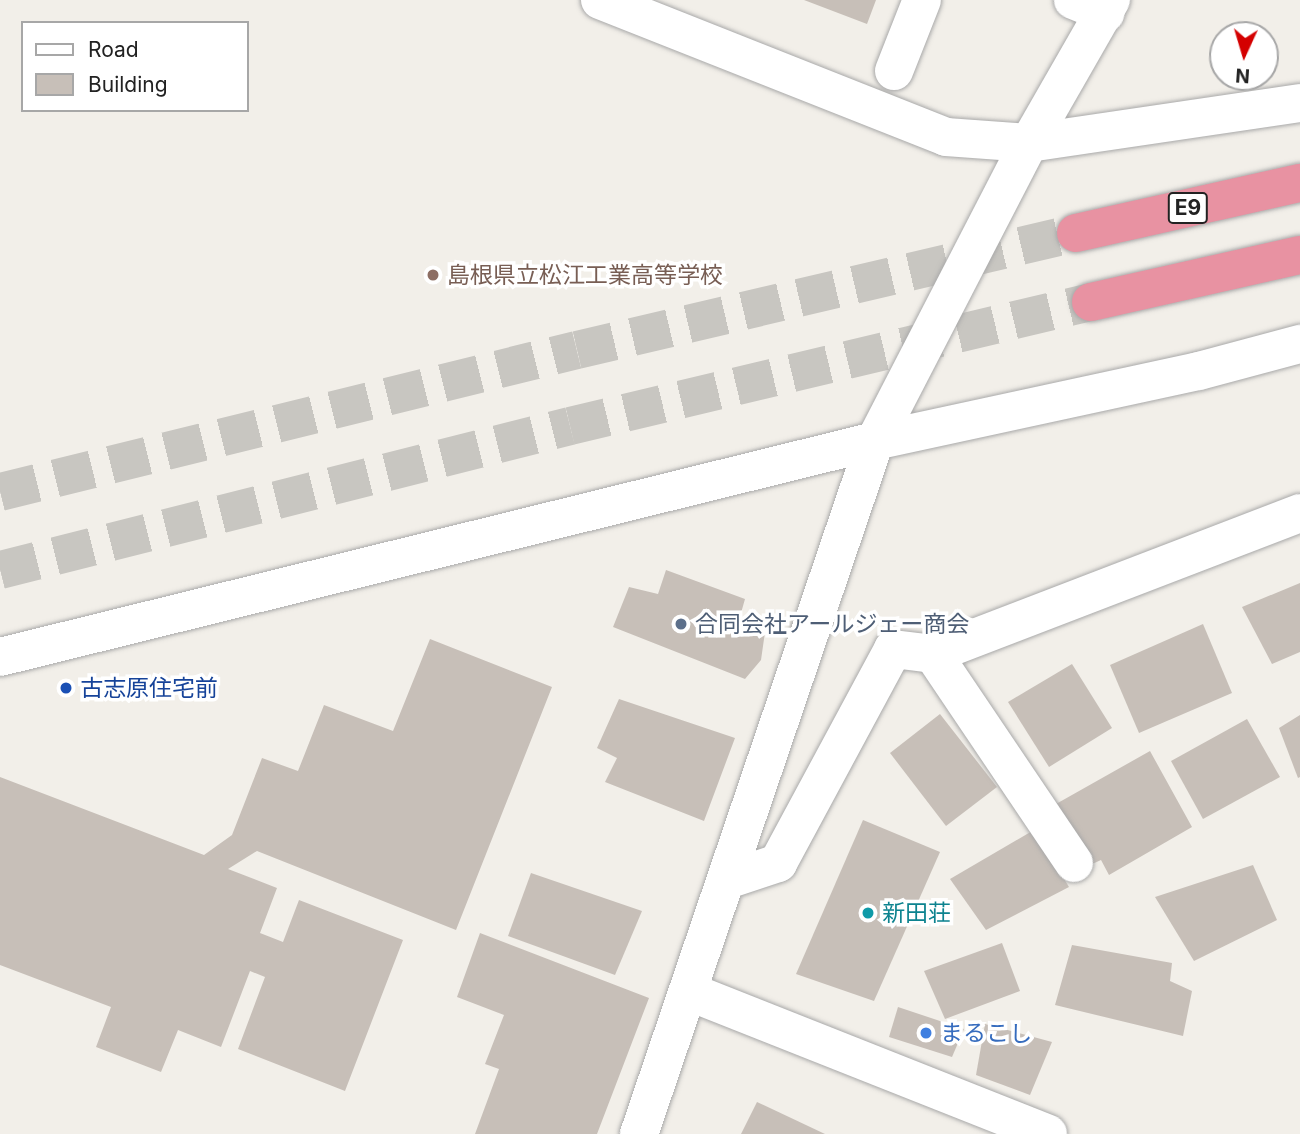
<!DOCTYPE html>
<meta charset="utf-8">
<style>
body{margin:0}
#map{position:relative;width:1300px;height:1134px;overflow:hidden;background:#f2efe9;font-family:Inter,"Noto Sans JP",sans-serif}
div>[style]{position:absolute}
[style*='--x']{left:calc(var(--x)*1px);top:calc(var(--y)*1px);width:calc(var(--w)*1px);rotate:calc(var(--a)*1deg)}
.building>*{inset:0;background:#c7bfb8}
.highway-tunnel>*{height:38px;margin-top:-19px;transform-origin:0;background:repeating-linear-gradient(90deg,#c8c6c1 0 38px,transparent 0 57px)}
.roads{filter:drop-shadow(0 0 2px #a9a9a9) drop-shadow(0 0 2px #a9a9a9)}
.minor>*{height:38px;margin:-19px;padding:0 19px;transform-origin:19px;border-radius:19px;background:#fff}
.highway>*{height:38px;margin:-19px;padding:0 19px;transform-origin:19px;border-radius:19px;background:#e892a2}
.dots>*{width:19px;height:19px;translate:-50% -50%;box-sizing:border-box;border:4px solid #fff;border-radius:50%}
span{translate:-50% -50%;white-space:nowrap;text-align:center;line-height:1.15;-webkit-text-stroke:7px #fff;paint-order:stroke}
.shield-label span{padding:2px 5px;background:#fff;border:2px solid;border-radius:5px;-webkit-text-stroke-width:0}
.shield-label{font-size:21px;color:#222;font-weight:700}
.education-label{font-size:23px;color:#785e54}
.left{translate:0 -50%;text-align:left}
.service-label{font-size:23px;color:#4e5e75}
.transit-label{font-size:23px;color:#164399}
.culture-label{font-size:23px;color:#0d838f}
.shop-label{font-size:23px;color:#366cbe}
.legend{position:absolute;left:21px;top:21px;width:228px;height:91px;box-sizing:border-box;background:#fff;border:2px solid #a7a7a7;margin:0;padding:9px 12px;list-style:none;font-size:21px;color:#222}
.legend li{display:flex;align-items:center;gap:14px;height:35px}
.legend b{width:35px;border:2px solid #a7a7a7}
.north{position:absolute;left:1209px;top:21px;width:70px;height:70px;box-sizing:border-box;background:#fff;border:2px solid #a7a7a7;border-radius:50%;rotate:184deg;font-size:19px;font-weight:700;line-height:28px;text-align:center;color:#222}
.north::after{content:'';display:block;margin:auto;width:24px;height:32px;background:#d40000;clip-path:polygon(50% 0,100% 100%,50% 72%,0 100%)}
</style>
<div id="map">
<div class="building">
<div style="clip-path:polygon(804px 0,876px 0,867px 24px)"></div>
<div style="clip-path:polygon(666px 570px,745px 599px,739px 620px,765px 632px,761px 660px,745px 679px,613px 627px,629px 587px,658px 594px)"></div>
<div style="clip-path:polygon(1300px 583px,1300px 652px,1272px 664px,1242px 607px)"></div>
<div style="clip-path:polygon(1203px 624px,1232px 693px,1139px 733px,1110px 665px)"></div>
<div style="clip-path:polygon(430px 639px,552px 687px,456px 930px,257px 851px,228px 869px,277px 888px,260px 933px,283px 942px,299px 900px,403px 940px,345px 1091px,238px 1049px,265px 977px,250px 971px,221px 1047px,178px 1030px,161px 1072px,96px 1047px,111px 1007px,0 965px,0 777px,204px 855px,232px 835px,262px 758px,298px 771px,324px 705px,393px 731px)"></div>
<div style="clip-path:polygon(1072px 664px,1112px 728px,1049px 767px,1008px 702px)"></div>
<div style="clip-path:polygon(619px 699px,735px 738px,704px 821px,605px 782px,617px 758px,597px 748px)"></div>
<div style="clip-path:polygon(940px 714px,997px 787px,946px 826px,890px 753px)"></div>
<div style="clip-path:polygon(1300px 715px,1300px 777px,1298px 778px,1279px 728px)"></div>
<div style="clip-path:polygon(1247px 719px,1280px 777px,1203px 819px,1171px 761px)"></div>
<div style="clip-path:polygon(1150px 751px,1192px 827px,1109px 875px,1101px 860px,1090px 865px,1056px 804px)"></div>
<div style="clip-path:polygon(863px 820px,940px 852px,874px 1001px,796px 974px)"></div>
<div style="clip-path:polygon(1034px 830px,1069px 887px,986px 930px,950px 879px)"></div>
<div style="clip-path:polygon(1253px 865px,1277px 920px,1194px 961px,1155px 897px)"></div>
<div style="clip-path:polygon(531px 873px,642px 911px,615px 975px,508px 936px)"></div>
<div style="clip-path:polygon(480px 933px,649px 998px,597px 1134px,475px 1134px,499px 1069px,485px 1064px,504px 1015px,457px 997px)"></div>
<div style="clip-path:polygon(1002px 943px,1020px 991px,945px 1019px,924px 971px)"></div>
<div style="clip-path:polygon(1072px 945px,1172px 963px,1170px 981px,1192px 991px,1183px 1036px,1055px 1005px)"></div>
<div style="clip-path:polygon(898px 1007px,964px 1029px,952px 1057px,889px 1037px)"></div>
<div style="clip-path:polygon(985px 1024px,1052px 1042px,1030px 1095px,976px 1075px)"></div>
<div style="clip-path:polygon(757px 1102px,825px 1134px,741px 1134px)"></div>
</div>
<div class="highway-tunnel">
<div style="--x:0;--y:492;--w:594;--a:-13.83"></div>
<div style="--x:577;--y:350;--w:513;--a:-13.2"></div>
<div style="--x:0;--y:570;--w:588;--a:-14.18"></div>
<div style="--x:570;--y:426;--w:536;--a:-13.39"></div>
</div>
<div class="roads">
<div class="minor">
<div style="--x:600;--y:0;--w:372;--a:21.6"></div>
<div style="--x:946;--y:137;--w:83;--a:4.1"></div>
<div style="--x:1029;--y:143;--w:274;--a:-8.4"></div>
<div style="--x:1073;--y:0;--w:35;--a:22"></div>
<div style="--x:894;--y:71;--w:76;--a:-68.5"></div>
<div style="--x:933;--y:654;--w:252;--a:56"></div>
<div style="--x:0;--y:657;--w:901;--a:-13.87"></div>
<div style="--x:875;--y:441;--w:331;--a:-12.2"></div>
<div style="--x:1199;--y:371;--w:105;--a:-15"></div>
<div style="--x:727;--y:880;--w:54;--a:-18.4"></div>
<div style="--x:778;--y:863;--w:243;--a:-61.7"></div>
<div style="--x:893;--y:649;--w:40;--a:7.1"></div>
<div style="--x:933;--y:654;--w:393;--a:-21"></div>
<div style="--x:690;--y:992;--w:385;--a:21.6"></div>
<div style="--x:639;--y:1134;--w:732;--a:-71.19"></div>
<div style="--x:875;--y:441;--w:335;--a:-62.7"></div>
<div style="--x:1029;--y:143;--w:165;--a:-60.2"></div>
</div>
<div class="highway">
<div style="--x:1076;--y:233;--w:230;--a:-12.6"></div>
<div style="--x:1091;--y:302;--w:214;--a:-12.7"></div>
</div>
</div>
<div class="dots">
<div style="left:433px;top:275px;background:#8d6e63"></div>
<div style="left:681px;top:624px;background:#5c6f8a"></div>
<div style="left:66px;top:688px;background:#1a4fb4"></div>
<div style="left:868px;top:913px;background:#0f9aa8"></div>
<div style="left:926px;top:1033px;background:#3f7fe0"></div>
</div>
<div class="shield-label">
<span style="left:1188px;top:208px">E9</span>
</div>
<div class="education-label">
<span class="left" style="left:447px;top:275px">島根県立松江工業高等学校</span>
</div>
<div class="service-label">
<span class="left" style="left:695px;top:624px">合同会社アールジェー商会</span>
</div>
<div class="transit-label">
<span class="left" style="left:80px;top:688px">古志原住宅前</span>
</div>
<div class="culture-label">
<span class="left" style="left:882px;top:913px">新田荘</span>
</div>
<div class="shop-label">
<span class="left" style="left:940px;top:1033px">まるこし</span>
</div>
<ul class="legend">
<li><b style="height:9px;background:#fff"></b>Road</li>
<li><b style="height:19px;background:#c7bfb8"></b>Building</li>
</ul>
<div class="north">N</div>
</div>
